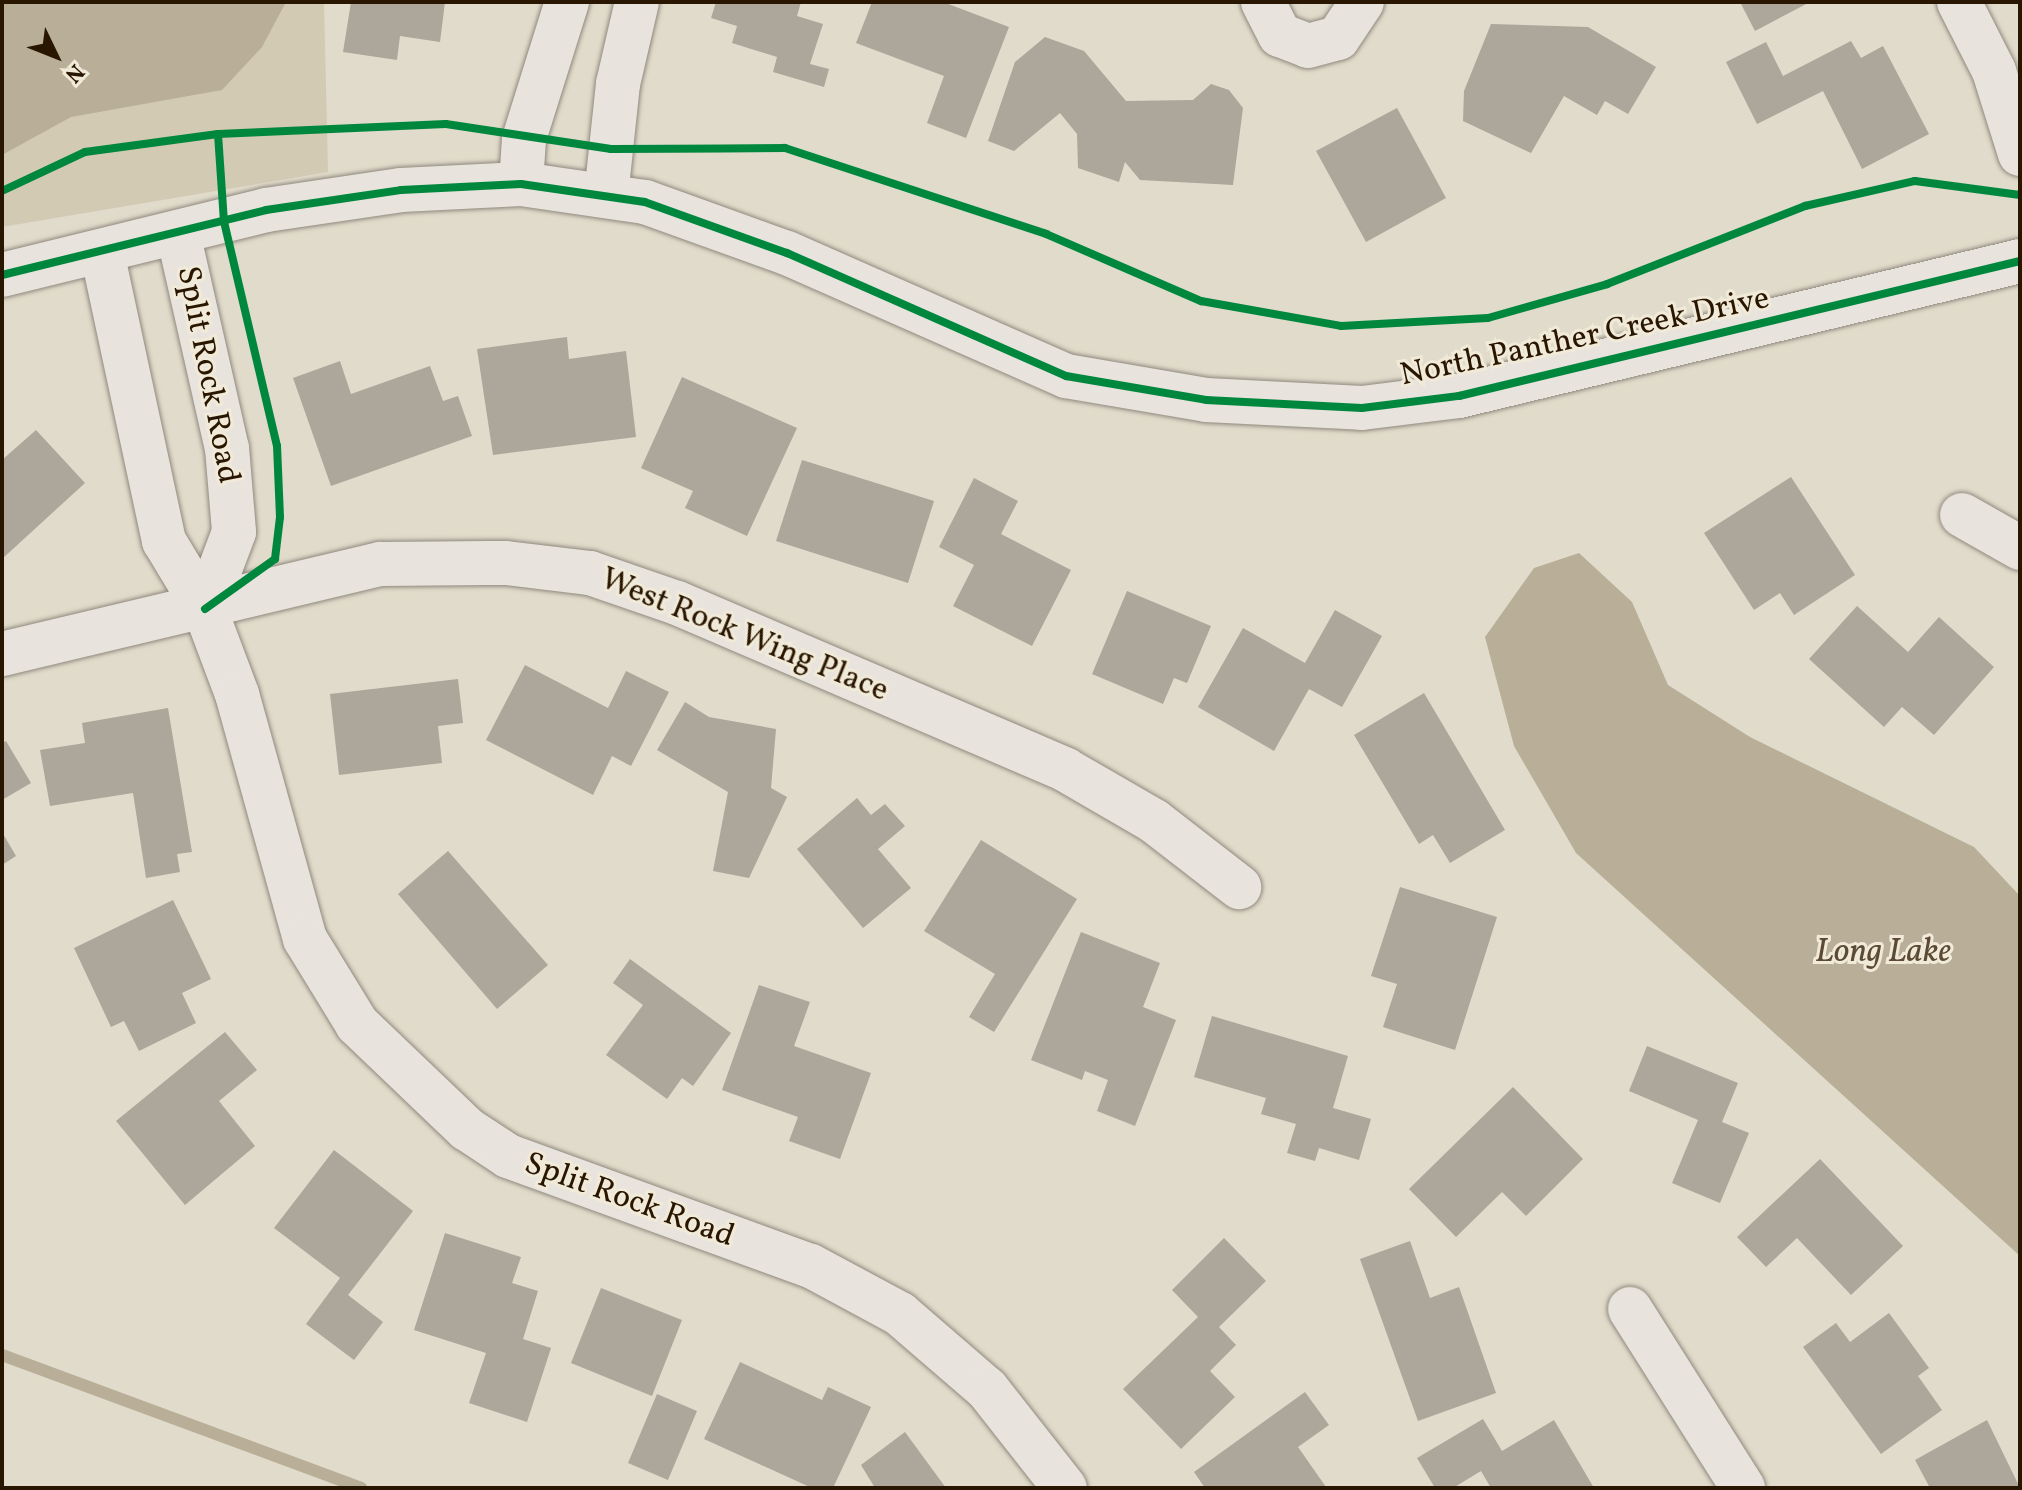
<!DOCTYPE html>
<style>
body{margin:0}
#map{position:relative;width:2022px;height:1490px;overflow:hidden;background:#e1dbcb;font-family:Vollkorn,serif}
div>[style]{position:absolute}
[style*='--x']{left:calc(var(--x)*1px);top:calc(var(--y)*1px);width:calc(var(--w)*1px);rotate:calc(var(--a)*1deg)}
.green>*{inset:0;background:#d3cab4}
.water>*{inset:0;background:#b9ae97}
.stream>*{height:12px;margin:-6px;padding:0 6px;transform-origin:6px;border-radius:6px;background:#b9ae97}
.building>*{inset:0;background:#aca69b}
.roads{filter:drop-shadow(0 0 2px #8f897e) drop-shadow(0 0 2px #8f897e)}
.minor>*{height:44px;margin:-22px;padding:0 22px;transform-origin:22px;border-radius:22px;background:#e8e4dd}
.cycleway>*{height:8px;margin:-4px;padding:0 4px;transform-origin:4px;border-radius:4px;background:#00873e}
span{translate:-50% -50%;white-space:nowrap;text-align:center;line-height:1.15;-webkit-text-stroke:6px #f1ead8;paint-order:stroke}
.street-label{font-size:32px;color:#291601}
.water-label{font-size:34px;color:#5c4b34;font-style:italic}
.frame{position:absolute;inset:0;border:4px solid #291601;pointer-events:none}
.north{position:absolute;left:16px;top:16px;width:80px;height:80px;-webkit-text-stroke:6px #f1ead8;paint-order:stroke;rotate:133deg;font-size:22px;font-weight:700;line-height:32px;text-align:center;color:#291601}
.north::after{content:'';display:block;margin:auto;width:28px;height:36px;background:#291601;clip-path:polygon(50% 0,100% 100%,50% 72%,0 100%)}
</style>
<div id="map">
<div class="green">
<div style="clip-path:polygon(2px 2px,324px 2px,328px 172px,2px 227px)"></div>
</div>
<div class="water">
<div style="clip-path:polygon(2px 2px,286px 2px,262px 47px,222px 90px,71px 117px,2px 155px)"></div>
<div style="clip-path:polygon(1579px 553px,1632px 602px,1668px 685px,1750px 737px,1974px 847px,2020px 896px,2020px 1256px,1576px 853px,1514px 746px,1485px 637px,1534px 568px)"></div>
</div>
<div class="stream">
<div style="--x:2;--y:1355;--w:383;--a:20.3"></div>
</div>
<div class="building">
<div style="clip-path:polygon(351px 2px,445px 2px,440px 42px,400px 36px,397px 60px,343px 52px)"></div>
<div style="clip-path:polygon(716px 2px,801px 2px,797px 16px,823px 24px,810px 64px,829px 69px,824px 87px,773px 72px,777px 57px,732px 43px,737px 26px,711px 18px)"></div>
<div style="clip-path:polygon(872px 2px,943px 2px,1009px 27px,966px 138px,927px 123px,944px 76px,856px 43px)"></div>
<div style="clip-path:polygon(1740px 2px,1810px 2px,1755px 31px)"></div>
<div style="clip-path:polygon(1491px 24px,1588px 27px,1656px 67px,1628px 114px,1605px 101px,1597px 115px,1564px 96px,1531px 153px,1463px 121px,1464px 91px)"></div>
<div style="clip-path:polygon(1045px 37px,1084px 51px,1126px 101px,1193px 100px,1211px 84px,1229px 90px,1243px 108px,1233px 185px,1140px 180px,1125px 162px,1119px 182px,1078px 168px,1077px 134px,1060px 113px,1014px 151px,988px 141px,1015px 62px)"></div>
<div style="clip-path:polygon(1851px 41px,1861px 58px,1883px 46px,1929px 134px,1862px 169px,1823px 91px,1757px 124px,1726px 62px,1766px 42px,1783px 76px)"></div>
<div style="clip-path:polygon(1397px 108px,1446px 198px,1366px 242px,1316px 151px)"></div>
<div style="clip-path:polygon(567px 337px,569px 359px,626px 351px,636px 437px,493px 455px,477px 349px)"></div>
<div style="clip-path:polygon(340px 361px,351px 394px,430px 366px,443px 401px,458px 396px,472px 436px,331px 486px,293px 378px)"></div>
<div style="clip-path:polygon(682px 377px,797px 428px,747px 536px,685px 508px,693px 491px,641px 468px)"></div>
<div style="clip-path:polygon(36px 430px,85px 483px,2px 559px,2px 460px)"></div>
<div style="clip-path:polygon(802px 460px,934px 501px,908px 583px,776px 541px)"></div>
<div style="clip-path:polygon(1791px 477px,1855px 575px,1794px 615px,1780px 593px,1754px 610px,1704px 533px)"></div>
<div style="clip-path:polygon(974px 478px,1018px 501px,1001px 534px,1071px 570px,1032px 646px,953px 606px,974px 565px,939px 547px)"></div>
<div style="clip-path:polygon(1127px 591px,1211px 626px,1187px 683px,1174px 678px,1163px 704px,1092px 674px)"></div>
<div style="clip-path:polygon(1857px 606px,1908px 652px,1939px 617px,1994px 667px,1934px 735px,1902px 707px,1884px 727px,1809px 659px)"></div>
<div style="clip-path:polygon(1335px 610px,1382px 636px,1342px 707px,1309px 689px,1274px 751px,1198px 707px,1243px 628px,1305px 663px)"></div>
<div style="clip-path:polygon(525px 665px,608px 708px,626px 671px,669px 692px,631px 766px,612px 756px,593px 795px,486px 740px)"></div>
<div style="clip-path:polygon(458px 679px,463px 723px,438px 726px,442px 763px,339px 775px,330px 694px)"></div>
<div style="clip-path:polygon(1424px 693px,1505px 830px,1450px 863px,1433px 835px,1419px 844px,1354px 735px)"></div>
<div style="clip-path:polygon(685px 702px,709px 717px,776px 729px,771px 788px,787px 797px,749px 878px,713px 871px,728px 792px,657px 750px)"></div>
<div style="clip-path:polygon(168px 708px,192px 852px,177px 854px,180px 872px,146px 878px,133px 793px,50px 806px,40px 750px,85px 743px,82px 723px)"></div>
<div style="clip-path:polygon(6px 741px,31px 783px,2px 800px,2px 743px)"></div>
<div style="clip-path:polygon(857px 798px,871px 815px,885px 804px,905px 826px,878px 849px,911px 888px,863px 928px,797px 849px)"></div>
<div style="clip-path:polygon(2px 832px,16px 856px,2px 865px)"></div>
<div style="clip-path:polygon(981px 840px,1077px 899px,994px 1032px,969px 1017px,995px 974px,924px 931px)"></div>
<div style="clip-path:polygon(448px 851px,548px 965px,497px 1009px,398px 894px)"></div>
<div style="clip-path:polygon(1400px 887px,1497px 917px,1455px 1050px,1383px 1027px,1397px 984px,1371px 976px)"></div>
<div style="clip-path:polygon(173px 900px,211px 979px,182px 993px,196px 1023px,139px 1051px,124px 1021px,111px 1027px,74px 948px)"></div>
<div style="clip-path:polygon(1081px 932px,1160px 963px,1143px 1007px,1176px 1020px,1135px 1126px,1097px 1111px,1108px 1080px,1085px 1071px,1082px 1080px,1031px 1060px)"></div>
<div style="clip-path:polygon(630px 959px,731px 1033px,693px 1086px,682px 1078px,667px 1099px,606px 1055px,643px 1005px,613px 983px)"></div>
<div style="clip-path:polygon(759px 985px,810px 1002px,794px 1046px,871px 1073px,840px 1159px,789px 1141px,798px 1117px,722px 1090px)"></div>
<div style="clip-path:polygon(1212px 1016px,1348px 1056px,1333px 1108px,1371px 1119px,1359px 1160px,1319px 1148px,1315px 1161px,1287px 1153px,1296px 1124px,1261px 1114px,1266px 1098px,1194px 1077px)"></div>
<div style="clip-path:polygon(225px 1032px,257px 1070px,219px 1101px,255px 1146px,185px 1205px,116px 1121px)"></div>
<div style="clip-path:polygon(1647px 1046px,1738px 1083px,1722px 1122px,1749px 1133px,1720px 1203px,1672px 1183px,1698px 1120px,1629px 1091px)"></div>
<div style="clip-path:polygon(1513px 1087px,1583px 1159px,1526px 1216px,1502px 1192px,1456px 1237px,1409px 1189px)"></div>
<div style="clip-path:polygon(334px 1150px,413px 1211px,348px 1295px,383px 1322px,354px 1360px,306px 1324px,340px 1278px,274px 1228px)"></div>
<div style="clip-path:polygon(1820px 1159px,1903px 1246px,1851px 1295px,1797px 1238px,1766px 1267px,1737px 1237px)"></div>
<div style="clip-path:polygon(445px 1233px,521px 1257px,512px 1283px,538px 1291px,523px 1339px,551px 1348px,527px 1422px,469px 1403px,486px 1353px,414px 1330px)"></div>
<div style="clip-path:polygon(1224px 1238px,1266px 1281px,1219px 1327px,1236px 1345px,1210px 1371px,1235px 1397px,1181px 1449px,1123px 1389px,1198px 1317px,1172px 1290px)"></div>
<div style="clip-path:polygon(1410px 1241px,1430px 1298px,1459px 1287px,1496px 1393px,1418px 1421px,1360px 1259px)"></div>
<div style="clip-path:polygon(601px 1288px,682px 1320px,652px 1396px,571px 1363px)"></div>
<div style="clip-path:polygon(1889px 1313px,1929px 1368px,1918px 1376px,1942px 1410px,1881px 1454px,1803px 1347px,1836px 1323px,1850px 1342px)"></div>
<div style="clip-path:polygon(740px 1362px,822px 1400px,828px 1387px,871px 1407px,833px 1488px,812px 1488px,704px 1439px)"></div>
<div style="clip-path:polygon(1305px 1392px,1329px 1425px,1298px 1447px,1326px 1487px,1205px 1488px,1194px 1472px)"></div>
<div style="clip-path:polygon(657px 1394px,697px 1411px,668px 1480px,628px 1463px)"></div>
<div style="clip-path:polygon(1483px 1419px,1502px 1451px,1554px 1420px,1594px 1488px,1491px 1488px,1481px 1471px,1453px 1488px,1435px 1488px,1417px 1458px)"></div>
<div style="clip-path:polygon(1987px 1420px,2020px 1488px,1930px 1488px,1915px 1460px)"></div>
<div style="clip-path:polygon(905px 1432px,946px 1488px,875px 1488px,861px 1465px)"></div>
</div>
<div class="roads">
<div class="minor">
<div style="--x:1263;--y:2;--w:37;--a:63"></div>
<div style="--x:1280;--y:35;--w:30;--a:21"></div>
<div style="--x:1308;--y:46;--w:31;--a:-15"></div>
<div style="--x:1338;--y:38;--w:43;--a:-56.3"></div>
<div style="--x:1959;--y:2;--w:77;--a:63.1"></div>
<div style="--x:1994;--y:71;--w:87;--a:72.6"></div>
<div style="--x:521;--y:184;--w:45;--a:-86.2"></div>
<div style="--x:524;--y:139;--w:144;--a:-72.6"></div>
<div style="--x:606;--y:196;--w:113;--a:-83.9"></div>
<div style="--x:618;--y:84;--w:84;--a:-77"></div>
<div style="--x:178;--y:233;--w:221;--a:77.2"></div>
<div style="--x:227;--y:448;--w:84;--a:85.2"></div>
<div style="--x:234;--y:532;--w:82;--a:110.6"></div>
<div style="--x:102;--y:252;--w:296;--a:77.9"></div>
<div style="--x:164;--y:541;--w:79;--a:58.9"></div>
<div style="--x:205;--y:609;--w:91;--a:69.4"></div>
<div style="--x:237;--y:694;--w:254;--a:74.5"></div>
<div style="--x:305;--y:939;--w:100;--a:58.5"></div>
<div style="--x:357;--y:1024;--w:152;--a:43.7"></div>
<div style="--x:467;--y:1129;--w:49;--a:33.4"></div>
<div style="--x:508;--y:1156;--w:322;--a:20"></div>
<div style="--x:811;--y:1266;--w:101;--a:28.3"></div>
<div style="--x:900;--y:1314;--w:115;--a:40.8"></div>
<div style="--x:987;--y:1389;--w:126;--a:51.8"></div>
<div style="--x:2;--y:275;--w:272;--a:-13.8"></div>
<div style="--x:266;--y:210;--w:136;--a:-8.4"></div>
<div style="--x:401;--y:190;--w:120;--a:-2.9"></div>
<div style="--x:521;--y:184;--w:125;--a:8.3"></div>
<div style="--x:645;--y:202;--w:151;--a:19.8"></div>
<div style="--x:787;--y:253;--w:305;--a:23.8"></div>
<div style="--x:1066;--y:376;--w:142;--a:9.7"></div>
<div style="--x:1206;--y:400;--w:156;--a:2.9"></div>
<div style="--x:1362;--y:408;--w:98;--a:-7.1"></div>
<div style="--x:1459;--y:396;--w:577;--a:-13.53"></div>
<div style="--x:1962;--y:515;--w:67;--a:29.6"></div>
<div style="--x:2;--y:654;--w:389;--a:-13.4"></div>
<div style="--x:380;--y:564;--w:126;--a:-0.5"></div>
<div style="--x:506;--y:563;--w:85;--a:6.8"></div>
<div style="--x:590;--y:573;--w:92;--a:19"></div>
<div style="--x:677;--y:603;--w:423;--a:23.2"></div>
<div style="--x:1066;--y:770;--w:102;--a:30.1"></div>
<div style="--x:1154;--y:821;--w:108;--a:37.8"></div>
<div style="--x:1630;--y:1309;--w:212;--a:57.7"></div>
</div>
</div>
<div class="cycleway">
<div style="--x:2;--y:191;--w:92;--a:-25.2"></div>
<div style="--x:85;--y:152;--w:134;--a:-7.7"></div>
<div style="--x:218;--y:134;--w:228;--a:-2.5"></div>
<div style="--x:446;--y:124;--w:167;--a:8.6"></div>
<div style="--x:611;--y:149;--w:174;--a:-0.3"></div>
<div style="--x:785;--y:148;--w:275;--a:18.2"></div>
<div style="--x:1046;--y:234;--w:169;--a:23.4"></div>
<div style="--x:1201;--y:301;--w:142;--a:10.1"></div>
<div style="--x:1341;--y:326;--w:147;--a:-3.1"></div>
<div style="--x:1488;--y:318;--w:124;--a:-15.9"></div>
<div style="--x:1607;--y:284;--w:213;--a:-21.5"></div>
<div style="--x:1805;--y:206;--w:113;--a:-12.8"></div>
<div style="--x:1915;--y:181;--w:106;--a:7.6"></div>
<div style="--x:2;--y:275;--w:272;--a:-13.8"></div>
<div style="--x:266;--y:210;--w:136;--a:-8.4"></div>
<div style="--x:401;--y:190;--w:120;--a:-2.9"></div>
<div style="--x:521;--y:184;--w:125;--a:8.3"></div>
<div style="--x:645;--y:202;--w:151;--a:19.8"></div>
<div style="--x:787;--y:253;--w:305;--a:23.8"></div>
<div style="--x:1066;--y:376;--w:142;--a:9.7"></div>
<div style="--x:1206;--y:400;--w:156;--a:2.9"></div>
<div style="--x:1362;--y:408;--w:98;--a:-7.1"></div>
<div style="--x:1459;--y:396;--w:577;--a:-13.53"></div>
<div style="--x:205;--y:609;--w:86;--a:-35.5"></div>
<div style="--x:275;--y:559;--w:42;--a:-83.2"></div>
<div style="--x:280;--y:517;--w:71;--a:-92.4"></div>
<div style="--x:277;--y:446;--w:230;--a:-103.3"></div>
<div style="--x:224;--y:222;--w:88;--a:-93.9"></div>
</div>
<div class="street-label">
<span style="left:1585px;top:338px;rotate:-12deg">North Panther Creek Drive</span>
<span style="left:207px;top:375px;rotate:79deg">Split Rock Road</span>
<span style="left:744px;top:636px;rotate:22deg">West Rock Wing Place</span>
<span style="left:629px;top:1201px;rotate:20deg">Split Rock Road</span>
</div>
<div class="water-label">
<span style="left:1883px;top:953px">Long Lake</span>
</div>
<div class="frame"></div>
<div class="north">N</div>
</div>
